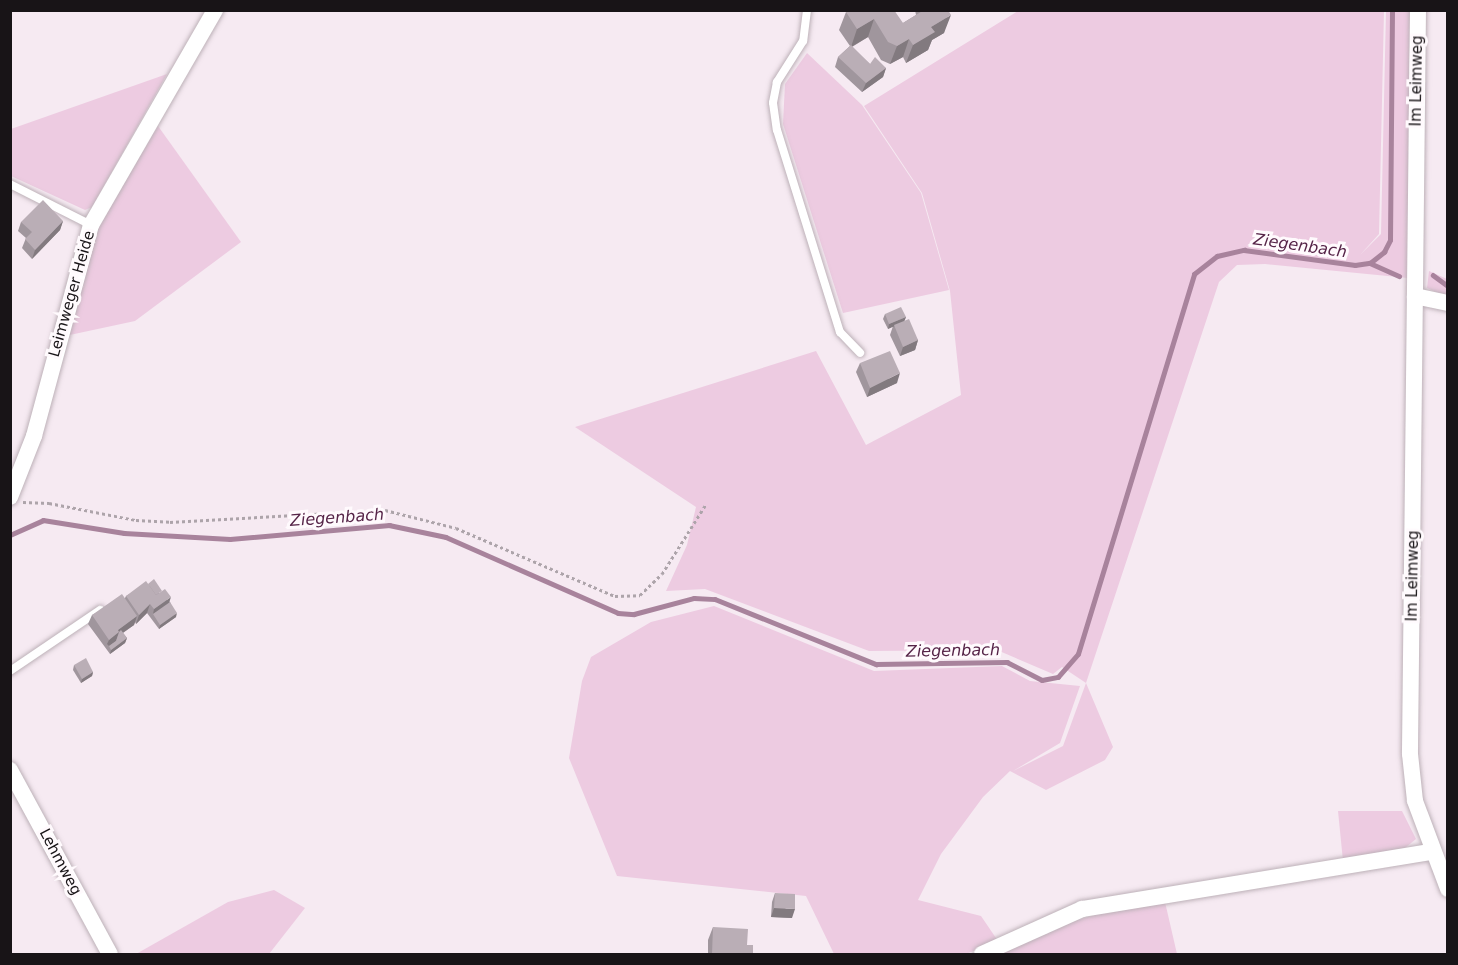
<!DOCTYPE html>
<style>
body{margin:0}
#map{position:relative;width:1458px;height:965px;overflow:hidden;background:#f6eaf2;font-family:"DejaVu Sans",sans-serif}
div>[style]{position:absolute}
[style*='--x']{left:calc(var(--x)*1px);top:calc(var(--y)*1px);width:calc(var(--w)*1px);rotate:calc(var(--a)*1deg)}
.green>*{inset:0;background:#edcbe1}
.stream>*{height:4.5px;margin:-2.25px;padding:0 2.25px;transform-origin:2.25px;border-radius:2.25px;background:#a8839c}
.path>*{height:3px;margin-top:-1.5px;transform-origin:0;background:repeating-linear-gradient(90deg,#ada4aa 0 3px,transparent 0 6px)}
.roads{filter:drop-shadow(0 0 2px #bdb1b8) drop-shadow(0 0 2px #bdb1b8)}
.service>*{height:8px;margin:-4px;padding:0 4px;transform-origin:4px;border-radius:4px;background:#fff}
.minor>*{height:16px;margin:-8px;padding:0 8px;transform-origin:8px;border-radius:8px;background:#fff}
.wall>*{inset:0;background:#a0969d}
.shaded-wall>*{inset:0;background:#827a7f}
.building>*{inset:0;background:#baaeb6}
span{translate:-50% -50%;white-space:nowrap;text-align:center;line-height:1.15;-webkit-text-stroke:6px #fffafd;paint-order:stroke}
.street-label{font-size:15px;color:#181417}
.water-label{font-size:16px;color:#562448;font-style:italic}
.frame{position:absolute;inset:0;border:12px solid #181417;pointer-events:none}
</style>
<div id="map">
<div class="green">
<div style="clip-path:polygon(1018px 11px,1384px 11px,1379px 234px,1360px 255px,1381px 234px,1386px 11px,1410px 11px,1408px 278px,1265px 264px,1237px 265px,1219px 282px,1086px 683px,1113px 747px,1105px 760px,1046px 790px,1010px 771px,983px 797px,941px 854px,918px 900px,981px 916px,998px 941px,966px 954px,834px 954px,806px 896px,617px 876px,569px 758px,582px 681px,591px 657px,651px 622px,714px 606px,874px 671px,1002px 666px,1030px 681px,1080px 686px,1060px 743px,1013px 771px,1063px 746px,1086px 683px,1062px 667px,1053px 674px,997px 650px,869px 651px,705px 589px,666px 591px,687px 545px,696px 507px,575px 427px,816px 351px,866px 445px,961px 395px,950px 291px,922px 193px,864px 106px)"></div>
<div style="clip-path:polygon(807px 53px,862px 105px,921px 193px,949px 290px,843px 313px,783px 124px,785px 84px)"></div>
<div style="clip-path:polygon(167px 74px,92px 207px,85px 210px,11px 176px,11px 129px)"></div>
<div style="clip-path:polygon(158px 126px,241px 242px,135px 321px,65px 336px,99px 225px)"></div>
<div style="clip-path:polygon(1429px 271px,1447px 279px,1447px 297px,1427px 288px)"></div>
<div style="clip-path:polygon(1338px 811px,1402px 811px,1416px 839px,1400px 852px,1343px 861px)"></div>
<div style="clip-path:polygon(274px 890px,305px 908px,269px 954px,136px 954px,228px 902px)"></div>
<div style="clip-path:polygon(1165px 902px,1177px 954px,995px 954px,1054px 927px,1105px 912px)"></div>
</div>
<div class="stream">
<div style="--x:1370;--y:263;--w:32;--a:24"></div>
<div style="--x:1433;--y:275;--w:19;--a:36"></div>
<div style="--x:10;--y:535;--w:36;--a:-24"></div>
<div style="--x:43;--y:520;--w:82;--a:9.1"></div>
<div style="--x:124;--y:533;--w:106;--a:3.2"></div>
<div style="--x:230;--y:539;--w:160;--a:-5"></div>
<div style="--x:389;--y:525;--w:58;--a:11.9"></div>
<div style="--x:446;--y:537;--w:188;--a:23.8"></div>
<div style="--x:618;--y:613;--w:16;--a:4"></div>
<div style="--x:634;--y:614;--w:62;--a:-14.9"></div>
<div style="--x:694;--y:598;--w:21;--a:3"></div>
<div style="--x:715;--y:599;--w:174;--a:22"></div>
<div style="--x:876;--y:664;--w:131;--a:-0.9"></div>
<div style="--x:1007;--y:662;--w:39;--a:27"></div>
<div style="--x:1042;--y:680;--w:16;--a:-11"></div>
<div style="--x:1058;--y:677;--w:30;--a:-49"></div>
<div style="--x:1078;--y:654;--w:397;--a:-73"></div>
<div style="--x:1194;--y:274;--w:29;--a:-38"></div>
<div style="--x:1217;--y:256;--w:28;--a:-13"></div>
<div style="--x:1244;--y:250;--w:112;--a:7.7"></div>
<div style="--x:1355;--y:265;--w:15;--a:-8"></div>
<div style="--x:1370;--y:263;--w:18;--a:-38"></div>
<div style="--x:1384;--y:252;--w:13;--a:-63"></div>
<div style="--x:1390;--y:240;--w:230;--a:-89.5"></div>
</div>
<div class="path">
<div style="--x:23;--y:502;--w:26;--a:2"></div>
<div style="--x:49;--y:503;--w:89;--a:11.1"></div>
<div style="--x:136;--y:520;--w:34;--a:3"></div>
<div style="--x:170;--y:522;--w:215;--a:-3.2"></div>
<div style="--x:385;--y:510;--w:73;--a:14.2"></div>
<div style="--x:456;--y:528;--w:173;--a:23.2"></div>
<div style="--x:615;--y:596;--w:25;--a:-2"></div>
<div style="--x:640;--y:595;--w:30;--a:-44"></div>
<div style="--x:662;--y:574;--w:83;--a:-57.8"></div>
</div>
<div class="roads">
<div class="service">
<div style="--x:807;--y:10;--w:31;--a:97"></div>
<div style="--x:803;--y:41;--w:49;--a:122.4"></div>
<div style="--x:777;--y:82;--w:21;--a:101"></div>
<div style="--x:773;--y:103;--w:27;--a:82"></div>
<div style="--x:777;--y:130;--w:212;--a:72.7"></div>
<div style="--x:840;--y:332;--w:29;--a:46"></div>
<div style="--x:10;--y:184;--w:91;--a:26.8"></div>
<div style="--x:10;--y:671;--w:109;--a:-34.1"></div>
</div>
<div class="minor">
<div style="--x:1418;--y:10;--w:744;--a:90.62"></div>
<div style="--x:1410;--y:754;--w:47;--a:83.9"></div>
<div style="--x:1415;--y:801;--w:94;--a:69.4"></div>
<div style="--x:1415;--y:296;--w:34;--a:12"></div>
<div style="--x:10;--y:497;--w:66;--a:-68.5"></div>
<div style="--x:34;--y:436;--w:219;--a:-74.9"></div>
<div style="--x:91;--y:225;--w:248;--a:-60"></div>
<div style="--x:10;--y:770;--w:209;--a:61.5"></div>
<div style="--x:982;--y:954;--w:110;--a:-24.2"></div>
<div style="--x:1082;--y:909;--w:354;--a:-9.3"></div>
</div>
</div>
<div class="wall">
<div style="clip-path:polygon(915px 10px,948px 10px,944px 33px,932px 40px,928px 50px,906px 63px,903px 57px,890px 64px,881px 60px,868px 37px,852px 47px,870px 64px,886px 68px,883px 77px,862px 92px,835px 67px,838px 57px,850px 46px,839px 30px,846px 12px,903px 23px,916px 15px)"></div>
<div style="clip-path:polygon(63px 221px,60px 230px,32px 259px,22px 248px,26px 238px,18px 231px,21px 222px)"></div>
<div style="clip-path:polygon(885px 314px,906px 317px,904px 321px,918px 340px,915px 350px,900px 356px,890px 335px,893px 326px,888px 329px,883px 319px)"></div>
<div style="clip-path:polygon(860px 363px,897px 383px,867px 397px,856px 372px)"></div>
<div style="clip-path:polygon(148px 584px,170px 602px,176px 617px,159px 629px,147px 613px,136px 624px,135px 622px,134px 625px,123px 633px,127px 638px,125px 643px,110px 654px,88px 624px,92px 615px,125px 598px,126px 596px)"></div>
<div style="clip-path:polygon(74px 665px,93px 672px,92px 676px,81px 683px,73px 670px)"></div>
<div style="clip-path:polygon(775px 893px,792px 918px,771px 917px,772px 902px)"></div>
<div style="clip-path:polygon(713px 927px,747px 945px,753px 954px,708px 954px,708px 940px)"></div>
</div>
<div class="shaded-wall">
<div style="clip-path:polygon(951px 15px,944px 33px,932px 40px,928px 50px,906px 63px,913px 45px,931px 27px)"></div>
<div style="clip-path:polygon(874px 19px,868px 37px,851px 47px,857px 29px)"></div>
<div style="clip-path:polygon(909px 39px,903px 57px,890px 64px,897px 46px)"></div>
<div style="clip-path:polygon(886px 68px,883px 77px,862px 92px,866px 83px)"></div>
<div style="clip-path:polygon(63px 221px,60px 230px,32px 259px,35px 250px)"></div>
<div style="clip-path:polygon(906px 317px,904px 322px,888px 329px,889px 324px)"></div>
<div style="clip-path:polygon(918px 340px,915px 350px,900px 356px,903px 347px)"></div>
<div style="clip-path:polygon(900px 373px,897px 383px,867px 397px,870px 388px)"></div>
<div style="clip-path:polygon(171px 597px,168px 606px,153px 614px,154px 609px)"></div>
<div style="clip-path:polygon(150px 604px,147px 613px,136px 624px,139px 615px)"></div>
<div style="clip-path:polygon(177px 613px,176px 617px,159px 629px,160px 625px)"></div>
<div style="clip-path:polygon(137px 616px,134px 625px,118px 636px,116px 641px,109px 646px,107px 644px,109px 640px,118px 630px)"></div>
<div style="clip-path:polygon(127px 638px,125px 643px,110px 654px,111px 650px)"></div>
<div style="clip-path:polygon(93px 672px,92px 676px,81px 683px,82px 679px)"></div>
<div style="clip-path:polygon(774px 908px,795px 909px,792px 918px,771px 917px)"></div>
</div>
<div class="building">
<div style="clip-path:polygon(848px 10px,894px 10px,903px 23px,924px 10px,948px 10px,951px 15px,931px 27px,935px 32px,913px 45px,909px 39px,897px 46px,888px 42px,874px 19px,857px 29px,846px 12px)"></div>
<div style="clip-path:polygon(851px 45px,870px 64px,875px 57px,886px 68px,866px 83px,838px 57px)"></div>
<div style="clip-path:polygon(43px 200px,63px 221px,35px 250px,25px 239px,32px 232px,21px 222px)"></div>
<div style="clip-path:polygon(901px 307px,906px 317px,889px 324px,885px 314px)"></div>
<div style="clip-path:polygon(909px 319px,918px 340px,903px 347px,894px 325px)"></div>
<div style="clip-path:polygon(890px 351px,900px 373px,870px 388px,860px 363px)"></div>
<div style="clip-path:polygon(154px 579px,162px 591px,156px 595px,148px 584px)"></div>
<div style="clip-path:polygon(146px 581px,156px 595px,165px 589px,171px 597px,154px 609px,150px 604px,139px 615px,126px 596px)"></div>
<div style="clip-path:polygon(122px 594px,137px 616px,118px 630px,119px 632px,109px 640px,92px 615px)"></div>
<div style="clip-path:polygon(170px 602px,177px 613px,160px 625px,153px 614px)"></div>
<div style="clip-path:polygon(121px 630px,127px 638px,111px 650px,109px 646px,116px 641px,119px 632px)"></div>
<div style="clip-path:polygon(86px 658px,93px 672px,82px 679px,74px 665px)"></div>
<div style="clip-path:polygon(775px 893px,795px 894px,795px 909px,774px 908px)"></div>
<div style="clip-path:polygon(713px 927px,748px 929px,747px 945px,753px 945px,753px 954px,712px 954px)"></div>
</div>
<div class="street-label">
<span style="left:1417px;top:81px;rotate:-89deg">Im Leimweg</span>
<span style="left:72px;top:294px;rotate:-74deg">Leimweger Heide</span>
<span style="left:1413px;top:576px;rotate:-89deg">Im Leimweg</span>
<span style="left:60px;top:862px;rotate:62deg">Lehmweg</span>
</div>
<div class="water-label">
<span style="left:1300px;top:246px;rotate:8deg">Ziegenbach</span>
<span style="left:337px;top:518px;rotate:-4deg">Ziegenbach</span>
<span style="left:953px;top:651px;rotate:-1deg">Ziegenbach</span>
</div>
<div class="frame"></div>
</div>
